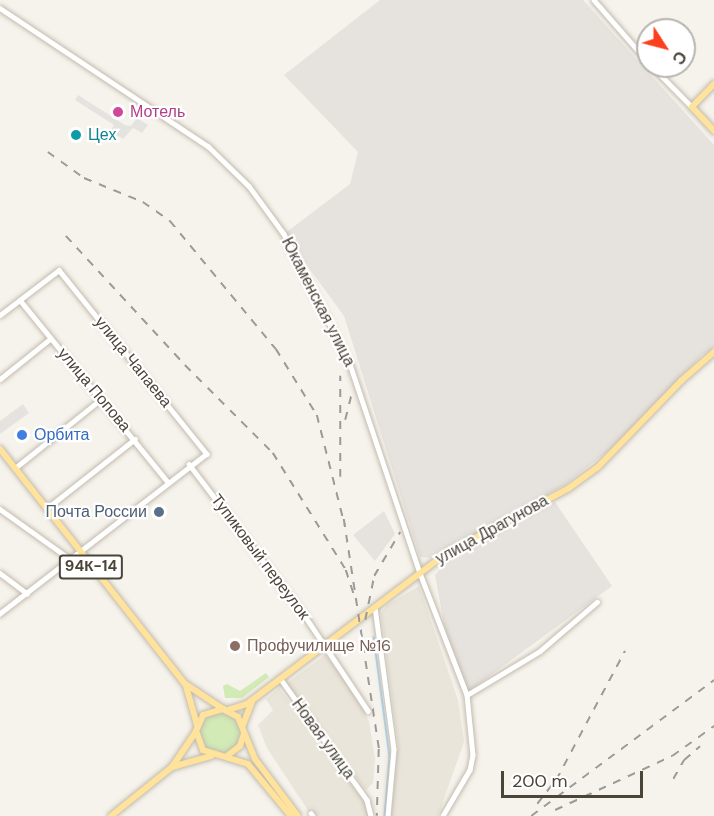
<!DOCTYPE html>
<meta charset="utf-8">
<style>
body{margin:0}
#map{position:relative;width:714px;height:816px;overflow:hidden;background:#f6f3ec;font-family:"DM Sans",sans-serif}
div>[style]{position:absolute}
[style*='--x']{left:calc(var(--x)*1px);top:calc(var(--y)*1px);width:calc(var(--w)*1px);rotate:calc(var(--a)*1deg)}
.residential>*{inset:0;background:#eae5da}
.industrial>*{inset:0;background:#e6e2dd}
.green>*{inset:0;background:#d2eab5}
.round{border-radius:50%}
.parking>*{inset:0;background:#e5e3e0}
.stream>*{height:1.5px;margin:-0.75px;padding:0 0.75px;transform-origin:0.75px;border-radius:0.75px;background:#a9d4f2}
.roads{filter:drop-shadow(0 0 2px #c2bbae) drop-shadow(0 0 2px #c2bbae)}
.minor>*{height:4.5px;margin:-2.25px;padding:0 2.25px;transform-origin:2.25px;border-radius:2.25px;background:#fff}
.major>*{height:6px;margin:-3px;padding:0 3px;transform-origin:3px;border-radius:3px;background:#ffe39c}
.rail>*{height:1.5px;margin-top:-0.75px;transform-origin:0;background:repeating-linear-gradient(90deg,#9a9a9a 0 8px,transparent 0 16px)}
.dots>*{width:16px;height:16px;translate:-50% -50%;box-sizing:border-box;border:3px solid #fff;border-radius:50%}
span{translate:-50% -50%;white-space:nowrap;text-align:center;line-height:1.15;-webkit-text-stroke:4.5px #fff;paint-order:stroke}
.shield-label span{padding:2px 4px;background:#fff;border:2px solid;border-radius:4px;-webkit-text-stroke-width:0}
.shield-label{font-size:15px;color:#4b4439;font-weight:700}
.hotel-label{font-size:16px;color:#b23c85}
.left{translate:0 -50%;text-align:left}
.culture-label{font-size:16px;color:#0d838f}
.street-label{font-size:16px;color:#4b4439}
.shop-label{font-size:16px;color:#366cbe}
.service-label{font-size:16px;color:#4e5e75}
.right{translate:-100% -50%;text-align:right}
.education-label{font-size:16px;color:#785e54}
.north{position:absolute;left:636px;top:18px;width:60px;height:60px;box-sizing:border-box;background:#fff;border:2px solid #b7b4b0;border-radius:50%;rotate:126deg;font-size:16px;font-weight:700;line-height:24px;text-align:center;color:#4b4439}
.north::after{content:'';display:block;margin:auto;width:21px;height:27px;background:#fc3f1d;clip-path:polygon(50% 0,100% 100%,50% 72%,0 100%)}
.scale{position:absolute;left:501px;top:771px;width:142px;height:27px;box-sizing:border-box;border:3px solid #4b4439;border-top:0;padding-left:8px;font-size:18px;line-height:21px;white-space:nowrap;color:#4b4439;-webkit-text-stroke:4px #fff;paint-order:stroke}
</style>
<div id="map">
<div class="residential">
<div style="clip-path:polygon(419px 586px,458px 700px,464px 742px,438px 816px,391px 816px,398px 744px,381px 613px,387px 605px)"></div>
<div style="clip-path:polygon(325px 655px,357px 694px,369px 722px,375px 759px,373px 783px,366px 790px,287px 683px)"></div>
<div style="clip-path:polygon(279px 688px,367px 806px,370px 816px,315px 816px,309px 812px,267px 748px,258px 725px,273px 710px,266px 699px)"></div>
</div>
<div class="industrial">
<div style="clip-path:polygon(380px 0,583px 0,714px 145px,714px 347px,702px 355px,613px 447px,566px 484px,431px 558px,420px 557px,344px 316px,284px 234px,350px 184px,358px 152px,284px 75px)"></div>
<div style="clip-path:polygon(555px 502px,612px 586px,468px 692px,445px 629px,435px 575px,446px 562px,471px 546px)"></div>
<div style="clip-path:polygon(384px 511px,395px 534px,375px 561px,353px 535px)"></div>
</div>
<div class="green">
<div style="clip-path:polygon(266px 673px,269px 677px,242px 698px,225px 698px,223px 686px,227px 684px,240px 691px)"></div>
<div class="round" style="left:200px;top:713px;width:40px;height:40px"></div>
</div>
<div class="parking">
<div style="clip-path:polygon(78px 95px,125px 125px,131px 126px,137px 118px,148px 125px,142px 133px,133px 128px,123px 139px,110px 131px,114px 125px,75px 100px)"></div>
<div style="clip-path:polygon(23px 404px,29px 413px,0 434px,0 421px)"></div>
</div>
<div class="stream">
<div style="--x:374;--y:637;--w:121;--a:82.4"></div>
<div style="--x:390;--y:757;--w:59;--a:94.8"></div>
</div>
<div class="roads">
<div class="minor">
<div style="--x:594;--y:0;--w:82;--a:48.9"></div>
<div style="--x:0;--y:8;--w:250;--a:33.6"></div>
<div style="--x:208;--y:146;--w:57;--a:44.3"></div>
<div style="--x:249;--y:186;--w:59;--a:53.9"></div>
<div style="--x:284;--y:234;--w:146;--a:63.1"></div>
<div style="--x:350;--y:364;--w:220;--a:71.5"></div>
<div style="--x:420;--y:573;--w:131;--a:68.9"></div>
<div style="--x:467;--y:695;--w:60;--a:84.3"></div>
<div style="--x:473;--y:755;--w:15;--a:101"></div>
<div style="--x:470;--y:770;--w:53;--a:120.4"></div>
<div style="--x:652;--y:66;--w:57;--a:45.7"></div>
<div style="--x:20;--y:300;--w:235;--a:50.9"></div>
<div style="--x:0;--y:315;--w:74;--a:-37.3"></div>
<div style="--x:59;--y:270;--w:236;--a:51.2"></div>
<div style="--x:207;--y:454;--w:262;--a:142.3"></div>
<div style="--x:0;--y:379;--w:64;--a:-38.7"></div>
<div style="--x:189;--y:464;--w:191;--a:52.7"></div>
<div style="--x:305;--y:616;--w:114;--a:56.4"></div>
<div style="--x:15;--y:468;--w:110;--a:-38.7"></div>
<div style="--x:0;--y:509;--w:86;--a:35.5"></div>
<div style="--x:46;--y:509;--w:113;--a:-38.2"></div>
<div style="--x:0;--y:573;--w:34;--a:37"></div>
<div style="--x:375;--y:607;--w:143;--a:82.4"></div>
<div style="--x:394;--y:749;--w:67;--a:95.1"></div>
<div style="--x:280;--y:678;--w:150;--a:54.5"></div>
<div style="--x:367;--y:800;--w:16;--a:76"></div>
<div style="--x:467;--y:695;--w:85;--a:-31.1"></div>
<div style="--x:540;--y:651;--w:75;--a:-40.7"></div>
<div style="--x:311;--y:813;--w:4;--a:56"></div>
</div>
<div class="major">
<div style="--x:714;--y:84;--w:32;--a:134"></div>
<div style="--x:692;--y:107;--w:33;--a:47"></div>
<div style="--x:0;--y:449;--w:298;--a:51.8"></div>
<div style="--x:184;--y:683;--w:47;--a:33.7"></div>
<div style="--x:186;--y:686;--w:41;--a:74.2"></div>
<div style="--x:228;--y:710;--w:20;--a:-18"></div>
<div style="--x:247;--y:704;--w:248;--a:-37.1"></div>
<div style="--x:445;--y:554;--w:140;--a:-28"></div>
<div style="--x:569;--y:488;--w:36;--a:-36"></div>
<div style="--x:598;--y:467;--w:120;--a:-46"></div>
<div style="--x:681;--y:381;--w:44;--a:-41.3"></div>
<div style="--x:243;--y:725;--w:25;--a:-69"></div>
<div style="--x:227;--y:756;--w:16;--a:-38"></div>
<div style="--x:240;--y:746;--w:13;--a:-72"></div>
<div style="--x:172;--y:767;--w:41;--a:-15.8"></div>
<div style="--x:111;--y:816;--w:78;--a:-38.8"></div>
<div style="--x:172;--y:767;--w:41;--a:-55.9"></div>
<div style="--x:291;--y:816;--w:67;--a:-129.6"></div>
<div style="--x:248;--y:764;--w:47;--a:-162.7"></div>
<div style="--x:203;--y:750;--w:20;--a:-110"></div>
<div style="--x:196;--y:731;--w:17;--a:-66"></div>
<div style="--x:203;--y:715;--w:21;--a:-17"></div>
<div style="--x:223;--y:709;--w:17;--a:28"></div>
<div style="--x:238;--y:717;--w:45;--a:68"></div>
<div style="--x:255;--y:759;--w:71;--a:53"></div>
</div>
</div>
<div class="rail">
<div style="--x:48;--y:152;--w:44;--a:35.8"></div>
<div style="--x:84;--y:178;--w:64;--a:22.1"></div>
<div style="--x:143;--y:202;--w:33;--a:35"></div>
<div style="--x:170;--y:221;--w:166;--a:50.4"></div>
<div style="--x:276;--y:349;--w:78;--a:58.2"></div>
<div style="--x:317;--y:415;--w:114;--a:75.8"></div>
<div style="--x:66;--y:236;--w:176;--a:47.3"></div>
<div style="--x:185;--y:365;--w:124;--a:45"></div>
<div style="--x:273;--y:453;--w:138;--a:58"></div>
<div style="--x:346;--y:570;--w:32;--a:72"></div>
<div style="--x:345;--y:420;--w:30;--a:-76"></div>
<div style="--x:340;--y:477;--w:101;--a:-90"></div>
<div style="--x:344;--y:519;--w:233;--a:81.3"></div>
<div style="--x:379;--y:749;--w:67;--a:91.7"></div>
<div style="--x:365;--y:620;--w:45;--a:-78.4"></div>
<div style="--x:374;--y:576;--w:51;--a:-59.4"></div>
<div style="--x:673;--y:779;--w:22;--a:-60"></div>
<div style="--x:684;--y:760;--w:21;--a:-41"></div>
<div style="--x:537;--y:804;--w:31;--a:-52"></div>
<div style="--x:556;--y:780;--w:146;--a:-61.9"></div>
<div style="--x:555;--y:810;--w:129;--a:-24.8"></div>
<div style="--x:672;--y:756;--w:52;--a:-35.5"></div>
<div style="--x:531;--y:816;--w:228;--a:-36.6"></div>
</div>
<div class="dots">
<div style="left:118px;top:112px;background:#d1479c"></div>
<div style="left:76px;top:135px;background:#0f9aa8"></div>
<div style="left:22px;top:435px;background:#3f7fe0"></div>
<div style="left:159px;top:512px;background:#5c6f8a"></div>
<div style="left:235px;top:646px;background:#8d6e63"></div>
</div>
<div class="shield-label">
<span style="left:91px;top:567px">94К-14</span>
</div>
<div class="hotel-label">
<span class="left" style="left:130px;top:112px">Мотель</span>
</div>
<div class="culture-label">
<span class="left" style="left:88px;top:135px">Цех</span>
</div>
<div class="street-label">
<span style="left:318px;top:302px;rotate:63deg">Юкаменская улица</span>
<span style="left:133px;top:362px;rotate:51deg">улица Чапаева</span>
<span style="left:94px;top:390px;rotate:50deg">улица Попова</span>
<span style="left:492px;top:530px;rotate:-29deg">улица Драгунова</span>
<span style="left:260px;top:557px;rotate:53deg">Тупиковый переулок</span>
<span style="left:323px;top:739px;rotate:54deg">Новая улица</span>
</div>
<div class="shop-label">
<span class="left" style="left:34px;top:435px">Орбита</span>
</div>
<div class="service-label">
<span class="right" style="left:147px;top:512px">Почта России</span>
</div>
<div class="education-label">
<span class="left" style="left:247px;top:646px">Профучилище №16</span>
</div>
<div class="north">С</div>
<div class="scale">200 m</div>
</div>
